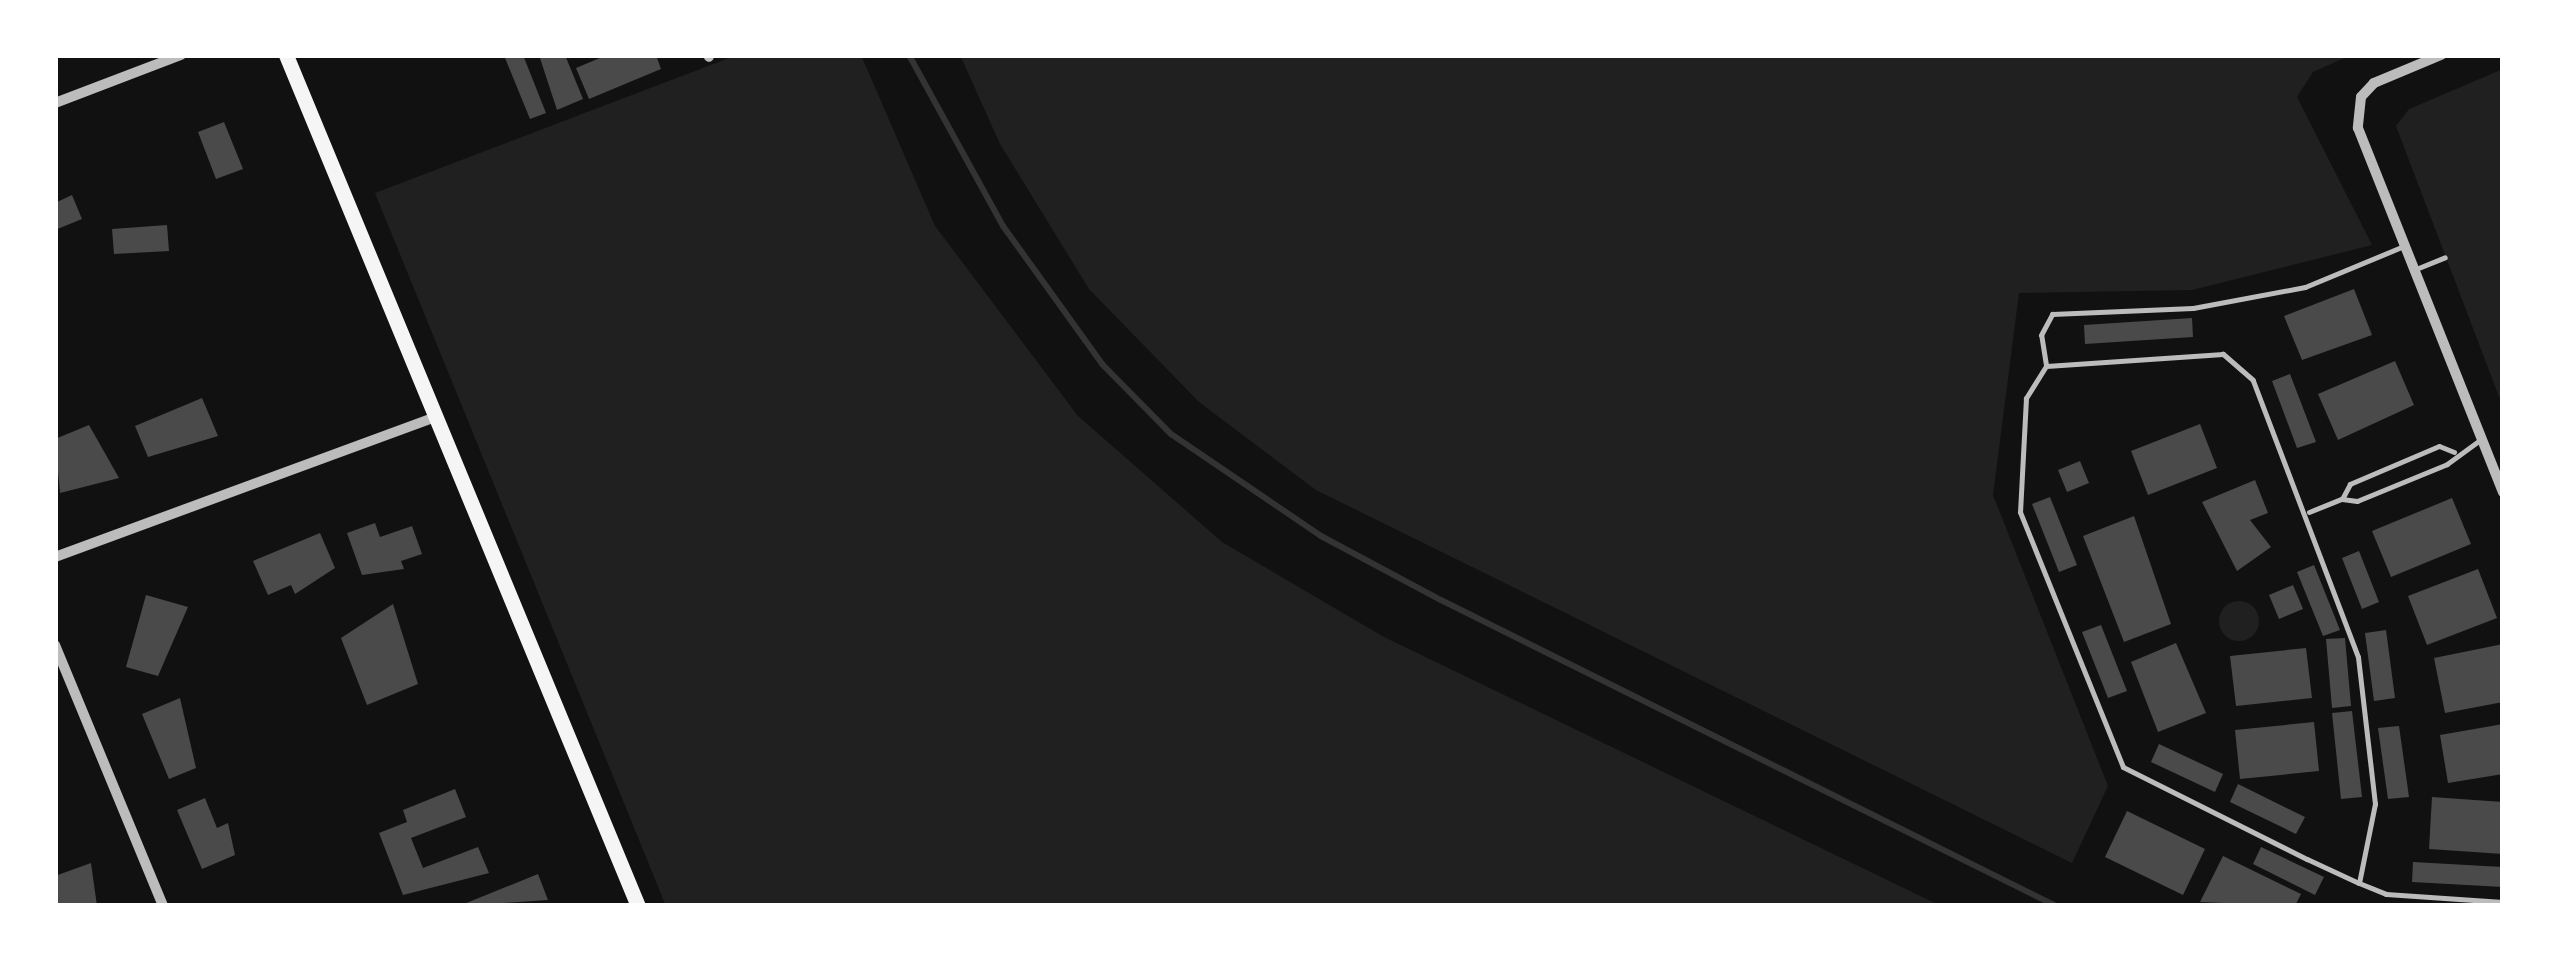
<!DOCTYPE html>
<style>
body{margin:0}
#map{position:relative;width:2558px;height:961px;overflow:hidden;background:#111;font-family:Jost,sans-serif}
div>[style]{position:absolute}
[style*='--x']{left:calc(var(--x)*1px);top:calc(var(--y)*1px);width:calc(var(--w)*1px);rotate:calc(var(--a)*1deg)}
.green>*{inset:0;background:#202020}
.round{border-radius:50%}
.stream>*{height:6px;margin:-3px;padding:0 3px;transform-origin:3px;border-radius:3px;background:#333}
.building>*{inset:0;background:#4a4a4a}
.service>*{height:5px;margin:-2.5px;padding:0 2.5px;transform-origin:2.5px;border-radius:2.5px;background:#bcbcbc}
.minor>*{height:10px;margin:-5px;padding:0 5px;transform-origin:5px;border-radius:5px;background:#bcbcbc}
.secondary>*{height:15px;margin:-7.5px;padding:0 7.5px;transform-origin:7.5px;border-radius:7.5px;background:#f5f5f5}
span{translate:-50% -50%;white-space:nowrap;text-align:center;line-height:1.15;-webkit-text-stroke:9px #fff;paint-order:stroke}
.frame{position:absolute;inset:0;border:58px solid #fff;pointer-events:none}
</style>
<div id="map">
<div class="green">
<div style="clip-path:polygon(737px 55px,861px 55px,935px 226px,1078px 416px,1222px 542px,1384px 637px,1941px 906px,666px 906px,375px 193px)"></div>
<div style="clip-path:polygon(960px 55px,2351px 55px,2313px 72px,2297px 97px,2372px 245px,2192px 290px,2019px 293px,1993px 495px,2108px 786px,2072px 863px,1316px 490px,1199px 402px,1089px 289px,1000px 144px)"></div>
<div style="clip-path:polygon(2503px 69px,2503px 407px,2396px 126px,2409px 109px)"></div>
<div class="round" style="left:2219px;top:601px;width:40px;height:40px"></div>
</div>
<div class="stream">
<div style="--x:909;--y:55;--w:195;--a:61.2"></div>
<div style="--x:1003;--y:226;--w:170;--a:54.3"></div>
<div style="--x:1102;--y:364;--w:98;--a:45.4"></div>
<div style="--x:1171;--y:434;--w:181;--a:34.2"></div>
<div style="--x:1321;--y:536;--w:136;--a:28.1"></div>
<div style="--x:1441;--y:600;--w:687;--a:26.45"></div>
</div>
<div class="building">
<div style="clip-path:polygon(523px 55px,546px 113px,530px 119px,505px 58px)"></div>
<div style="clip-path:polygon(539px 55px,565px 55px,583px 99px,557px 110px)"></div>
<div style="clip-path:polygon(607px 55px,656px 55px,661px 69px,589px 99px,576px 68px)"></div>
<div style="clip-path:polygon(224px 122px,243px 169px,216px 179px,198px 132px)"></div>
<div style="clip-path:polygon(72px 195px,82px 219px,55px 230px,55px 203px)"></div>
<div style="clip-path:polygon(167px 225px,169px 251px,114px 254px,112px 229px)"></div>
<div style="clip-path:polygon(2354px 289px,2372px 335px,2302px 360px,2284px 316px)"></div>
<div style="clip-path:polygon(2192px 318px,2193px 337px,2085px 344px,2084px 325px)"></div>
<div style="clip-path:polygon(2395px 361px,2414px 405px,2338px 440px,2318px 394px)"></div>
<div style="clip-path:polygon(2290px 374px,2316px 442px,2297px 448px,2272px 381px)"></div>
<div style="clip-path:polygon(202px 398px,218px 436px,148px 457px,135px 426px)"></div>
<div style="clip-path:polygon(2200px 424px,2217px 468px,2148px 495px,2131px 451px)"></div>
<div style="clip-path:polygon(89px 425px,119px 478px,60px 493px,55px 439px)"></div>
<div style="clip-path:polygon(2080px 461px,2089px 483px,2067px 492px,2058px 470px)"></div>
<div style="clip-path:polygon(2255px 480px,2268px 513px,2250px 520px,2271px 547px,2237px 571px,2202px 502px)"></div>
<div style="clip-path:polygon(2050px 497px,2077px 565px,2059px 572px,2032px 504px)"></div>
<div style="clip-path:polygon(2452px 498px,2471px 544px,2391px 577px,2372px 531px)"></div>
<div style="clip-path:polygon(2134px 516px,2171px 624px,2124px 642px,2083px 536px)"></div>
<div style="clip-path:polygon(375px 523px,380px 537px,412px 526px,422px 554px,401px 561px,404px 569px,362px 575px,347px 533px)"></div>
<div style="clip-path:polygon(320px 533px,335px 568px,295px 594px,291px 585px,268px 595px,253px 561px)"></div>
<div style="clip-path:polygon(2359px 551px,2379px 602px,2362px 609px,2342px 558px)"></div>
<div style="clip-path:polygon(2314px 565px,2340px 630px,2323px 636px,2297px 572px)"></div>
<div style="clip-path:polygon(2478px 569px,2497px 618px,2427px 645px,2408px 596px)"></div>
<div style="clip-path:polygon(2293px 585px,2303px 609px,2279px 619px,2269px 595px)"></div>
<div style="clip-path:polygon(146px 595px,188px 607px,158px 676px,126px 667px)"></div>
<div style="clip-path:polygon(393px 604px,418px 684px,367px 705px,341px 638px)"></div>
<div style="clip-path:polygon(2101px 625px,2127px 691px,2108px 698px,2082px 632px)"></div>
<div style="clip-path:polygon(2386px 630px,2395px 698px,2374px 701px,2365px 633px)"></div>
<div style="clip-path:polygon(2345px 638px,2351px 706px,2332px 708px,2326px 639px)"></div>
<div style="clip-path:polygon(2176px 643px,2206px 713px,2158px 732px,2131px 662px)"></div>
<div style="clip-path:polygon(2503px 644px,2503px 702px,2445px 713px,2434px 658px)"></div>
<div style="clip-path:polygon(2306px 648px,2312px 698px,2236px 706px,2230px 656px)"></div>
<div style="clip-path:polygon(180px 698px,196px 768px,169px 779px,142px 714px)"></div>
<div style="clip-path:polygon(2352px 711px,2362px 797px,2341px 799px,2332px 713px)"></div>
<div style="clip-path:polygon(2314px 722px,2319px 771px,2240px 779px,2235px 730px)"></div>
<div style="clip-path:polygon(2503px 724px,2503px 774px,2448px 783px,2440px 735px)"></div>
<div style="clip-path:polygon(2399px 726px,2409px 797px,2388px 799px,2378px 728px)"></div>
<div style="clip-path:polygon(2159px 744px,2223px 774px,2215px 792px,2151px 762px)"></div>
<div style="clip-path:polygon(2238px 784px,2305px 817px,2296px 834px,2230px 802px)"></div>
<div style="clip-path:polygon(455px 789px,466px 817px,411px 838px,423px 868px,478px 847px,489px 873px,403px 895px,379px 833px,407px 822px,403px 810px)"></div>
<div style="clip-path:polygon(2432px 797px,2503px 802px,2503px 854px,2429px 849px)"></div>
<div style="clip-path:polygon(205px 798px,217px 828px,228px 823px,235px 855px,202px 869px,177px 810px)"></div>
<div style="clip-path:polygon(2127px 811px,2205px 849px,2183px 895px,2105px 857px)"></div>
<div style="clip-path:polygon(2261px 847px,2324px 877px,2315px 895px,2253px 864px)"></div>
<div style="clip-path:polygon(2223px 856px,2301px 894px,2295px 906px,2200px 902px)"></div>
<div style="clip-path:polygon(2413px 862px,2503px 867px,2503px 887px,2412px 882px)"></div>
<div style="clip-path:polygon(91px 863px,97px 906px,55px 906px,55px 876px)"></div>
<div style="clip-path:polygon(538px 874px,548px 900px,459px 906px)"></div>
</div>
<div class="service">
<div style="--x:2416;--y:269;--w:31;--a:-22"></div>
<div style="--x:2046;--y:365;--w:30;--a:-99"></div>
<div style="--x:2041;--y:335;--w:24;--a:-62"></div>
<div style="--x:2052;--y:314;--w:141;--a:-2.4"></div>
<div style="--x:2193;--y:308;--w:114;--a:-10.6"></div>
<div style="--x:2305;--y:287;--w:107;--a:-22.5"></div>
<div style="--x:2454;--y:452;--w:16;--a:-158"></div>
<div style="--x:2439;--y:446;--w:97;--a:156.9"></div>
<div style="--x:2350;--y:484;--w:17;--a:118"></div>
<div style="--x:2342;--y:499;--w:15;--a:8"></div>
<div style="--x:2357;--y:501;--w:97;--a:-22.3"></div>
<div style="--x:2447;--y:464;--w:39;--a:-36"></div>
<div style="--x:2309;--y:512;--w:35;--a:-22"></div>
<div style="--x:2359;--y:883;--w:81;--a:-78.6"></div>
<div style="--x:2375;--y:804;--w:148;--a:-96.6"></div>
<div style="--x:2358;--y:657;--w:296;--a:-110.8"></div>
<div style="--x:2253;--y:380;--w:40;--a:-139"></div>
<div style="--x:2223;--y:354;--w:177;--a:176.1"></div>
<div style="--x:2046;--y:366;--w:38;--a:122"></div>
<div style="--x:2026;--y:398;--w:114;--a:93"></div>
<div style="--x:2020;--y:512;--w:275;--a:68"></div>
<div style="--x:2123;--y:767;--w:206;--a:26.6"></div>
<div style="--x:2307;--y:859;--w:57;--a:24.8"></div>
<div style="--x:2359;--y:883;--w:29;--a:22"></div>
<div style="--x:2386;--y:894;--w:117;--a:3.9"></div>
</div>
<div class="minor">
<div style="--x:708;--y:55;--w:2;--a:63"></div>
<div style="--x:2441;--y:55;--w:73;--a:157.3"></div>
<div style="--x:2374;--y:83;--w:19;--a:133"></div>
<div style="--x:2361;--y:97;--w:31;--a:96"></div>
<div style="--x:2358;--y:128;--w:392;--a:68.3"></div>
<div style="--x:55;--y:103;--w:135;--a:-20.9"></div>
<div style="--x:55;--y:557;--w:408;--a:-20.2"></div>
<div style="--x:55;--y:645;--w:282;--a:67.5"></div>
</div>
<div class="secondary">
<div style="--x:286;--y:55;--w:921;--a:67.53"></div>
</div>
<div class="frame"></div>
</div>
